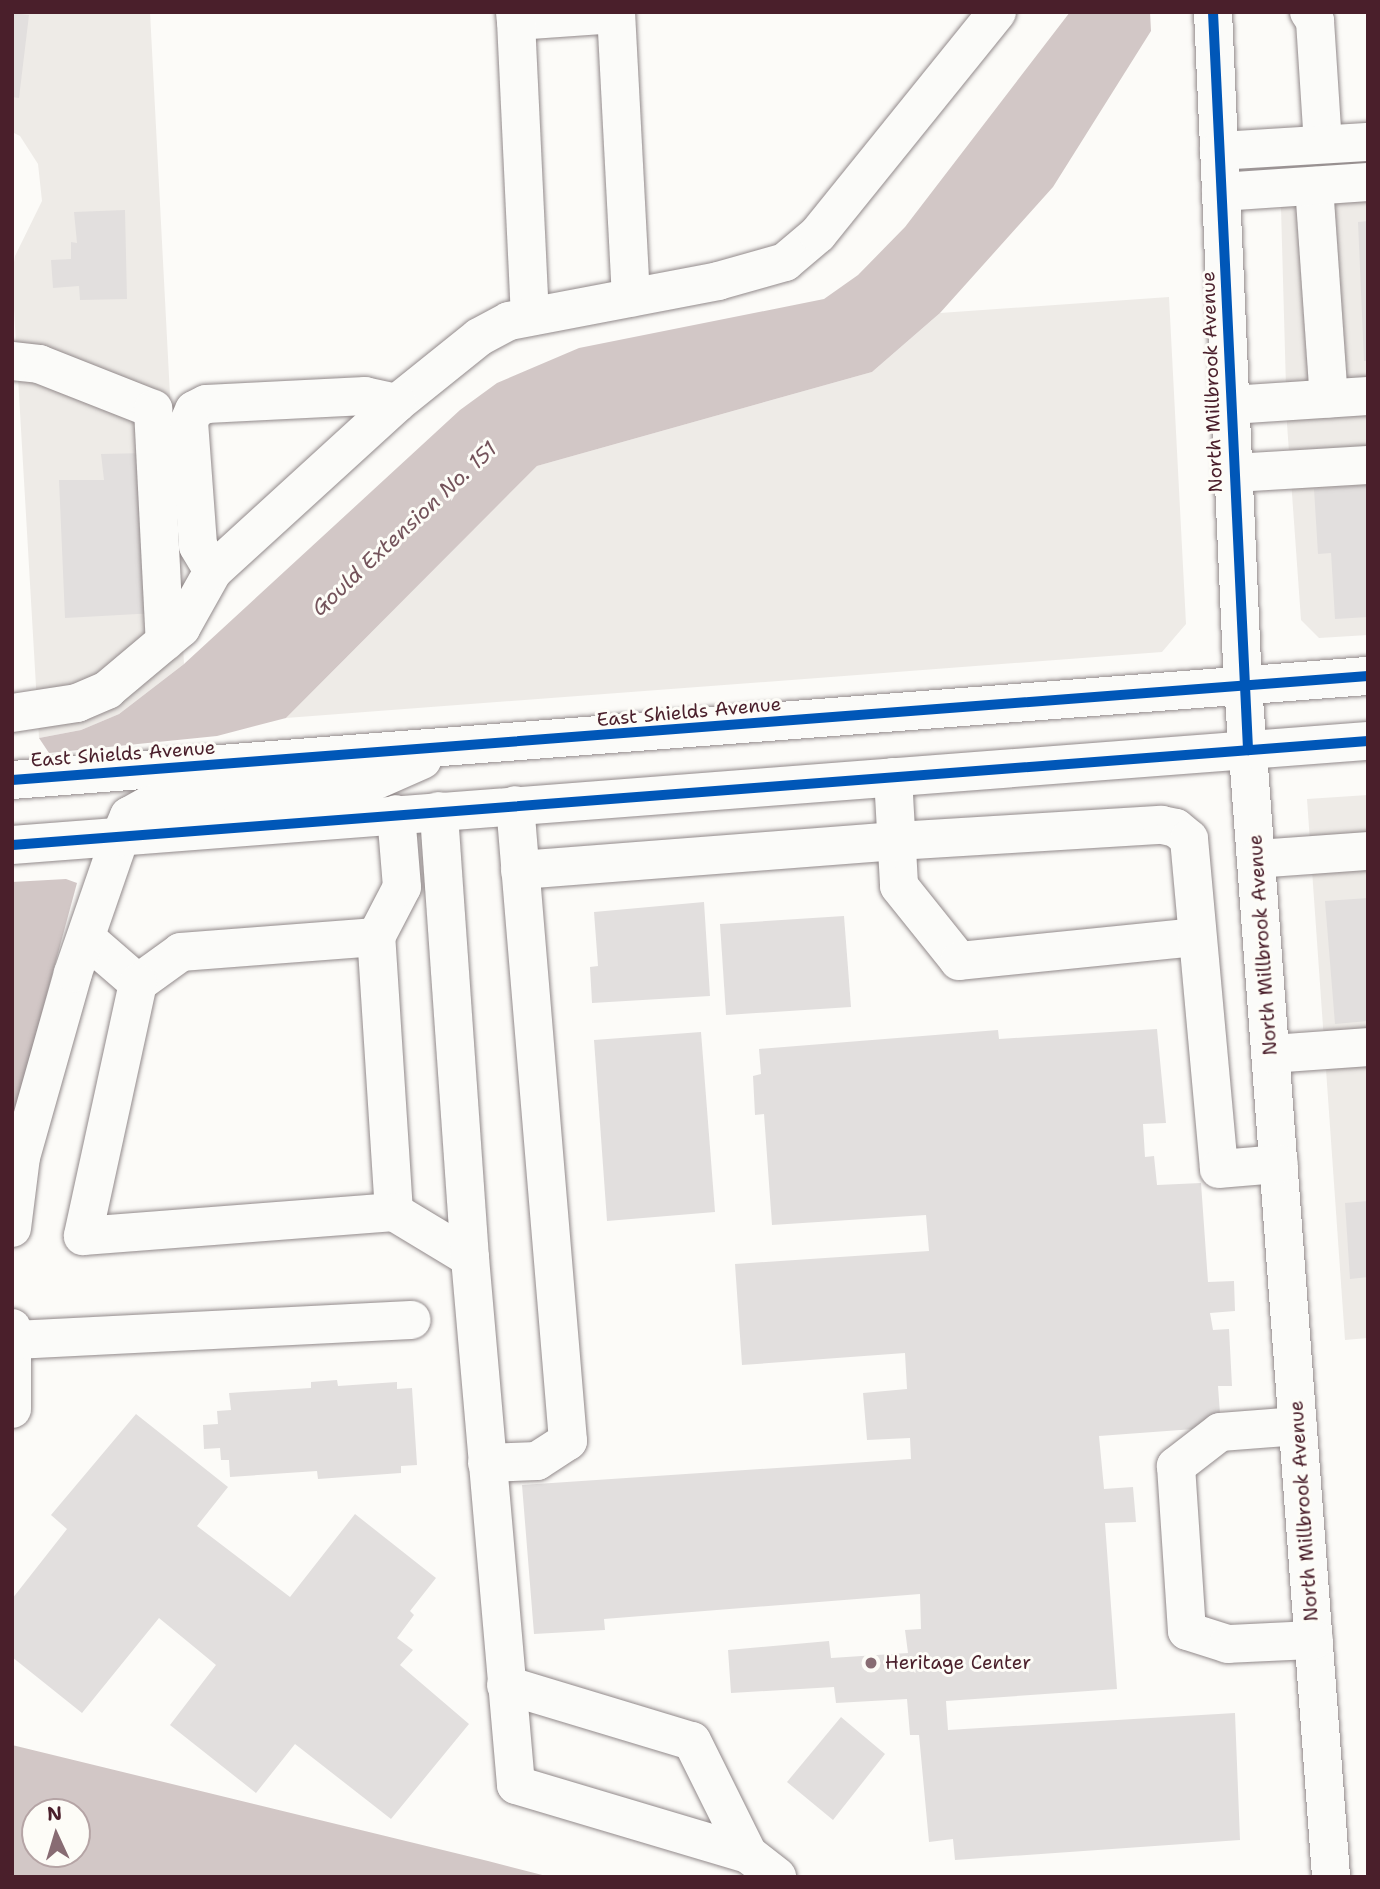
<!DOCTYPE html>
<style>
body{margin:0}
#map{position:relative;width:1380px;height:1889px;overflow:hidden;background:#fcfbf8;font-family:"Shantell Sans",sans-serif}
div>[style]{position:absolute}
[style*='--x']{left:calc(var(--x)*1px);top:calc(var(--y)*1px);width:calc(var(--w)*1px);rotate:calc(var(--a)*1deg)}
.built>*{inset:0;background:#eeebe7}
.water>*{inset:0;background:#d2c7c6}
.building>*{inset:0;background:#e2dfde}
.roads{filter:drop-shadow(0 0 2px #928a8b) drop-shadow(0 0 2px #928a8b)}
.minor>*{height:38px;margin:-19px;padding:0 19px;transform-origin:19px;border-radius:19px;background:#fbfbf9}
.major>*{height:38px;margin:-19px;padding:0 19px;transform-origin:19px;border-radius:19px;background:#fbfbf9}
.cycleway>*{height:10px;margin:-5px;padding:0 5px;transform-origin:5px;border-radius:5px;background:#0057b8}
.dots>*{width:19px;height:19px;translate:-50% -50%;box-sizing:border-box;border:4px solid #fdfcf7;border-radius:50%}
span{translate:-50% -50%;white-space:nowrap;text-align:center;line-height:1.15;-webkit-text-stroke:6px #fdfcf7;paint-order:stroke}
.street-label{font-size:19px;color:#4a1f2b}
.poi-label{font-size:19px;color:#4a1f2b}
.left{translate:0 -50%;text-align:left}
.water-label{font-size:21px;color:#73525a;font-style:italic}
.frame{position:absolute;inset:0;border:14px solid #4a1f2b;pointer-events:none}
.north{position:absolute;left:21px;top:1798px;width:70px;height:70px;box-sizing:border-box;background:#fdfcf7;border:2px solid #b5a4a5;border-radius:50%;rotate:356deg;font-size:19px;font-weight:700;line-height:28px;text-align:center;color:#4a1f2b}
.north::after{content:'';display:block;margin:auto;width:24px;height:32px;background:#886c73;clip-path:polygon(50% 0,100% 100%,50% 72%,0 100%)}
</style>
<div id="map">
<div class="built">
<div style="clip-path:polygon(12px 12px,150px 12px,184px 664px,119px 714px,81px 730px,39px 738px,12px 275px,15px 256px,42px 201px,38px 164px,20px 136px,12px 132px)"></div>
<div style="clip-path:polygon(1368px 166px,1368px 635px,1319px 638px,1301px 620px,1287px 424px,1280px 172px)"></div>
<div style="clip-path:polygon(1169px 297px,1186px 624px,1162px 652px,286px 718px,537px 466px,872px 372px,940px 313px)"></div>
<div style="clip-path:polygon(1368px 795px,1368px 1338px,1345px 1340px,1307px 799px)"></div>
</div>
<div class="water">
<div style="clip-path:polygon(1070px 12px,1150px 12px,1151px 31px,1053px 187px,940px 313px,872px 372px,537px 466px,286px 718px,217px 736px,49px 753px,39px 738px,81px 730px,119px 714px,184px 664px,460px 410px,497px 383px,579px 348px,824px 299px,858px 275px,905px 227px)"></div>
<div style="clip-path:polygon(66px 879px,77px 883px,12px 1123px,12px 882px)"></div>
<div style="clip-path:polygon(evenodd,12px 1745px,488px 1861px,550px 1877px,12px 1877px,12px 1745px,35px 1812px,77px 1812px,77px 1854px,35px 1854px,35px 1812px)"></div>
</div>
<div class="building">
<div style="clip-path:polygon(12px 13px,29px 15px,19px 98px,12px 97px)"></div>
<div style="clip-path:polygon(125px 210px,127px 299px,80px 300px,79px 286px,53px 288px,51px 260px,71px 259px,71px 242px,77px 243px,74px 212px)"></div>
<div style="clip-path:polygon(1368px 221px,1368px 361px,1364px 361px,1358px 222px)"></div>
<div style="clip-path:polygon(147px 453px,156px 613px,65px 618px,59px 480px,104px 480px,101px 454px)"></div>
<div style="clip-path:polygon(1368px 485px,1368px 617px,1335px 619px,1331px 553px,1318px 554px,1314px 489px)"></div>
<div style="clip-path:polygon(1368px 898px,1368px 1021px,1335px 1024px,1325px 901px)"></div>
<div style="clip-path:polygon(704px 902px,710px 996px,592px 1003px,590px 967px,598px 966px,594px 912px)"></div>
<div style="clip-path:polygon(844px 916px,851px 1007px,726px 1015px,720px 924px)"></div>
<div style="clip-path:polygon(1157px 1029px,1166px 1123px,1143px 1124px,1145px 1157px,1154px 1156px,1157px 1185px,1201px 1183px,1208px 1282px,1234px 1281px,1235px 1311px,1210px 1313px,1213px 1330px,1229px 1329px,1232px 1386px,1218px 1386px,1221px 1427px,1099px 1436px,1104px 1489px,1133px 1487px,1136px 1522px,1105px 1523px,1117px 1689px,946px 1701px,948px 1730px,1235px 1713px,1240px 1840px,955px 1860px,953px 1839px,929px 1842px,919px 1735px,910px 1735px,907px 1699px,836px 1703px,834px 1687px,731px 1693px,728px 1650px,829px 1641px,831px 1658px,908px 1653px,905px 1630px,921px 1629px,920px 1594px,604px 1619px,605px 1630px,534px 1634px,522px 1485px,911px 1459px,910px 1438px,867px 1440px,863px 1393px,907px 1389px,905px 1353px,742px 1365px,735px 1264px,929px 1251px,926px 1215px,772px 1225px,764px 1114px,755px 1115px,753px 1076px,761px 1074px,759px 1049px,998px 1030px,999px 1039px)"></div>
<div style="clip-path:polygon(701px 1032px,715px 1212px,607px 1221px,594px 1040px)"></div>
<div style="clip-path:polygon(1368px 1201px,1368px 1277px,1350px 1279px,1345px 1203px)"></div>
<div style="clip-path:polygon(337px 1380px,338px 1386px,397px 1382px,397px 1389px,412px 1388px,417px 1465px,401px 1466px,401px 1473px,318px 1479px,317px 1471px,230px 1477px,229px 1460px,221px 1460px,220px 1448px,204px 1449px,203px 1425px,218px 1424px,217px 1411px,231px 1410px,229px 1393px,311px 1388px,311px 1382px)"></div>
<div style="clip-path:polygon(136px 1414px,228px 1487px,197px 1526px,290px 1597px,355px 1514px,436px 1578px,410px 1611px,414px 1615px,397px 1638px,413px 1650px,400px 1665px,469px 1724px,391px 1819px,295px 1744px,256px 1793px,170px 1725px,216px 1665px,159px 1618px,82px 1713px,12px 1657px,12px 1599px,67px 1529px,51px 1515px)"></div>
<div style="clip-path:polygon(841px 1717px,885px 1754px,833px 1820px,787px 1782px)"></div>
</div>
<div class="roads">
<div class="minor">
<div style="--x:515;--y:12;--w:9;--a:84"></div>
<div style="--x:516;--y:21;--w:100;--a:-4"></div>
<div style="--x:616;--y:12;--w:286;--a:87"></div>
<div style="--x:1213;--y:12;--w:675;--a:87.45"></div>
<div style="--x:1243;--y:686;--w:1194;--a:85.77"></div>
<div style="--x:1309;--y:12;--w:11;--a:56"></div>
<div style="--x:1315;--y:21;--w:123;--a:86.3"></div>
<div style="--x:516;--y:21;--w:295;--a:87.3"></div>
<div style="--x:1219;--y:151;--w:149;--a:-3.5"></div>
<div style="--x:1314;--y:186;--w:213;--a:86"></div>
<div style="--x:1221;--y:192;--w:147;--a:-3.9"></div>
<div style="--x:12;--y:361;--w:27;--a:6"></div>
<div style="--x:39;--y:364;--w:123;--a:21.5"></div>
<div style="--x:153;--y:409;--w:233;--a:87.1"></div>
<div style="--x:397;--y:403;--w:105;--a:-38.8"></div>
<div style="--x:479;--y:337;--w:34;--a:-28"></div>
<div style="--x:509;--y:321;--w:213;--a:-10.8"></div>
<div style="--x:718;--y:281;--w:70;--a:-15.8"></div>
<div style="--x:785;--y:262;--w:43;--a:-40.3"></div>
<div style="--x:818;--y:234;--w:285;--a:-51.1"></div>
<div style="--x:1231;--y:405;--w:137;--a:-3.8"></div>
<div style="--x:1234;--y:473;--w:134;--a:-3.4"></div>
<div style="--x:12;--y:713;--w:66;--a:-8.7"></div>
<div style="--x:77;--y:703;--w:33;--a:-23"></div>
<div style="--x:107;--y:690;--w:97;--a:-40"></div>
<div style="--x:181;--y:628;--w:65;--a:-60.7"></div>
<div style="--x:213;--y:571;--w:249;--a:-42.4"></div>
<div style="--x:397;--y:403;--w:33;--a:-168"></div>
<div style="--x:365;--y:396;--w:159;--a:177.1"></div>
<div style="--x:206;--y:404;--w:13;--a:153"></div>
<div style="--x:194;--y:410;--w:13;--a:113"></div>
<div style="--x:189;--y:422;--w:124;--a:85.8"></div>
<div style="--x:198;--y:546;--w:29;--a:59"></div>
<div style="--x:893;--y:777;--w:109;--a:86.8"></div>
<div style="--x:899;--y:886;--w:96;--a:51.3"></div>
<div style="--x:959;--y:961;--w:238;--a:-5.8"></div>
<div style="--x:1256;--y:859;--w:112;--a:-4.1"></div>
<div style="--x:520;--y:870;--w:378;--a:-4.4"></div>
<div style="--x:897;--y:841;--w:265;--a:-3.5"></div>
<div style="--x:1162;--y:825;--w:14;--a:12"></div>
<div style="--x:1176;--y:828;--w:17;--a:40"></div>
<div style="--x:1189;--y:839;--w:331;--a:84.8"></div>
<div style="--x:1219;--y:1169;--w:60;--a:-4.8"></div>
<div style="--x:376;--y:937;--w:56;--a:-62.5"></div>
<div style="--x:402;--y:887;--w:73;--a:-94.7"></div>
<div style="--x:87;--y:939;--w:67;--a:40.8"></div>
<div style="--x:1271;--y:1054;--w:97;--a:-4.1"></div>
<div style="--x:394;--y:1212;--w:276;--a:-93.7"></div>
<div style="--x:376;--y:937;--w:196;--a:175.6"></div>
<div style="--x:181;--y:952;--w:53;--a:144.2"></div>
<div style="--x:138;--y:983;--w:259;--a:102.3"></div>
<div style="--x:83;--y:1236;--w:312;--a:-4.4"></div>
<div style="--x:394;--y:1212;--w:89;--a:31.2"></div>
<div style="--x:470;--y:1258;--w:448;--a:-94"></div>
<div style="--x:12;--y:1228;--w:72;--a:-82.8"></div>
<div style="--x:21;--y:1157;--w:191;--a:-74.2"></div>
<div style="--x:73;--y:973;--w:144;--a:-70.9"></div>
<div style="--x:470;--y:1258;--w:529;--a:85.01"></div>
<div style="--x:516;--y:1785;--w:242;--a:16.6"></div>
<div style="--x:12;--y:1328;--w:81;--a:90"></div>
<div style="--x:14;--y:1340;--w:398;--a:-2.9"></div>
<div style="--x:1298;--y:1426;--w:78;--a:175.6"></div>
<div style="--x:1220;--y:1432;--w:56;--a:142.3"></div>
<div style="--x:1176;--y:1466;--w:165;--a:86.2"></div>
<div style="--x:1187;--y:1631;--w:43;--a:17.6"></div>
<div style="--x:1228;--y:1644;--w:86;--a:-2.7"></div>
<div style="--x:487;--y:1463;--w:50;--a:-2.3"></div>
<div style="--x:537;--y:1461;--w:37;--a:-33"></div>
<div style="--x:568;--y:1441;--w:638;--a:-94.76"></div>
<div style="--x:506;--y:1685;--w:194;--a:16.8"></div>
<div style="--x:692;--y:1741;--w:126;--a:63.6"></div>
<div style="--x:748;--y:1854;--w:37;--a:38"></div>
</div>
<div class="major">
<div style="--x:12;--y:780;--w:1360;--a:-4.39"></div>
<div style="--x:120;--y:837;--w:23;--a:-67"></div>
<div style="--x:129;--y:816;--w:23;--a:-29"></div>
<div style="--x:149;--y:805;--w:213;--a:-4.9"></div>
<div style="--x:361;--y:787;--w:67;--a:-23.9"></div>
<div style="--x:12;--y:845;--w:1360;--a:-4.39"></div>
</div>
</div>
<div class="cycleway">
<div style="--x:1213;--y:12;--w:739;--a:87.28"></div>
<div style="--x:12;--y:780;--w:1360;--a:-4.39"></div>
<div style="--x:12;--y:845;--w:1360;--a:-4.39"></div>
</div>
<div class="dots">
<div style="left:871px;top:1663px;background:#886c73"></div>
</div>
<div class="street-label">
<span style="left:1212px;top:382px;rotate:-92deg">North Millbrook Avenue</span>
<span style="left:689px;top:712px;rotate:-5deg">East Shields Avenue</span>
<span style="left:123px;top:754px;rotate:-4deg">East Shields Avenue</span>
<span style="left:1263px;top:945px;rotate:-94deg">North Millbrook Avenue</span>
<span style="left:1304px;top:1511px;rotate:-94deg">North Millbrook Avenue</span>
</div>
<div class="poi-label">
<span class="left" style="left:885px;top:1663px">Heritage Center</span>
</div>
<div class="water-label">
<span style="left:404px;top:529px;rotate:-43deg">Gould Extension No. 151</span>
</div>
<div class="frame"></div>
<div class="north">N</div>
</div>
